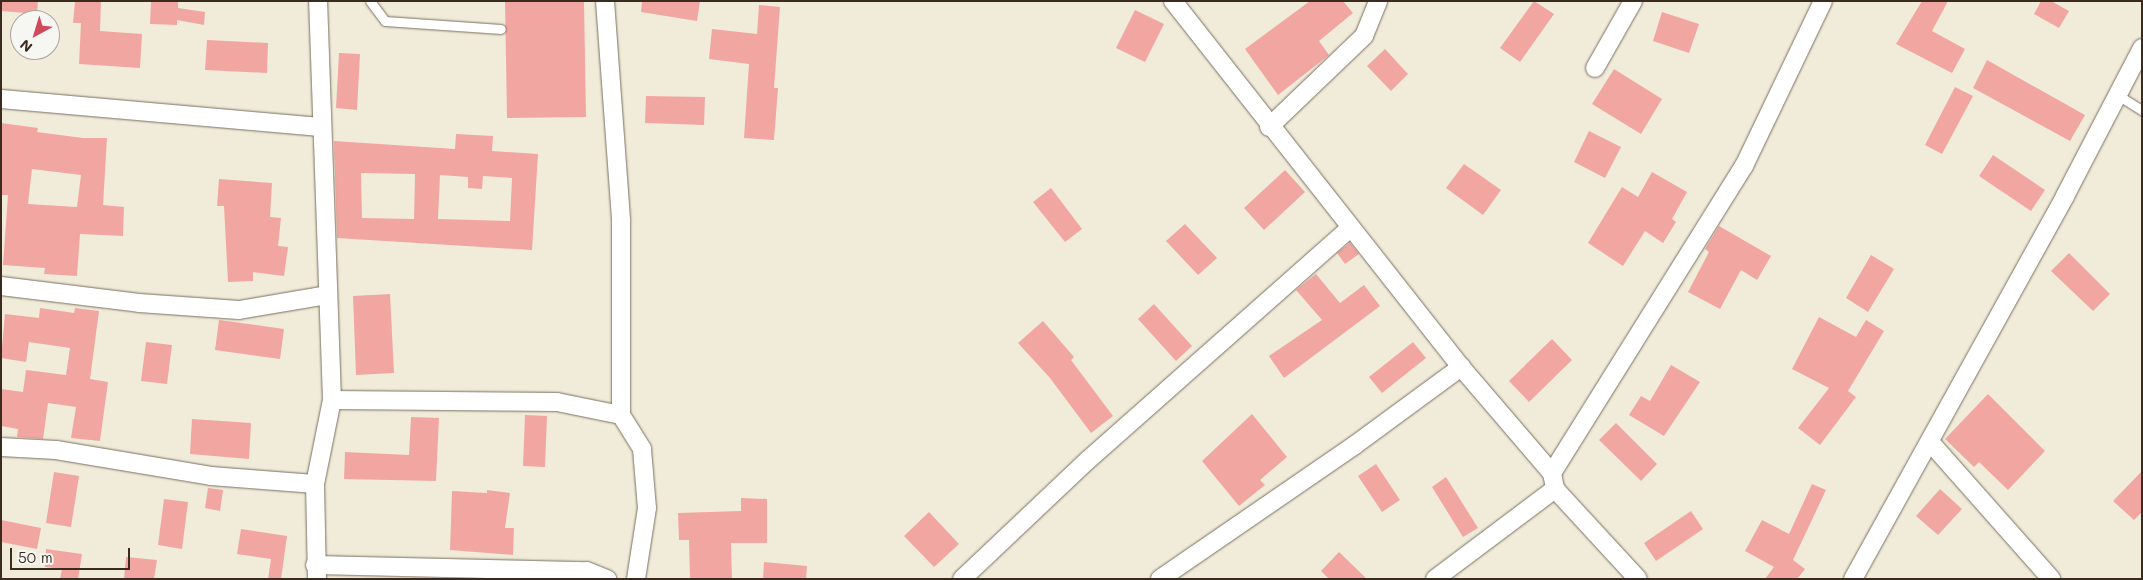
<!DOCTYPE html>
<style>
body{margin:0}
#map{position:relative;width:2143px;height:580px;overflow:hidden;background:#f1ecda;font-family:Mali,sans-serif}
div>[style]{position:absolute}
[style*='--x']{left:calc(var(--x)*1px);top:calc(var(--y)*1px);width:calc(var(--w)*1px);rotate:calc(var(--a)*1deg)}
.building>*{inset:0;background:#f2a6a1}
.roads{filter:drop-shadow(0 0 1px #7b6e60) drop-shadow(0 0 1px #7b6e60)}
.lane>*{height:9px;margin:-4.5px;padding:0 4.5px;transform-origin:4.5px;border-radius:4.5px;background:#fff}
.street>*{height:18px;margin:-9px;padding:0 9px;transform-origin:9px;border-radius:9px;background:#fff}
span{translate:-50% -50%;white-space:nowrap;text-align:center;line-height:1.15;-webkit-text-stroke:5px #f6f6f2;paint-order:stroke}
.frame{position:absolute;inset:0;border:2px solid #3b2a1e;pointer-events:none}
.north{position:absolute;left:10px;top:10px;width:50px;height:50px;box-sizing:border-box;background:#f6f6f2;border:1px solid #aba49d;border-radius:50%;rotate:219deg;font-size:14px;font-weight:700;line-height:20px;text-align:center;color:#3b2a1e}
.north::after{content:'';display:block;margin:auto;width:18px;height:22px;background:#d1495b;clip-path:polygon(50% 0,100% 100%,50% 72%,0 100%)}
.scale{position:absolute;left:10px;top:548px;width:120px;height:22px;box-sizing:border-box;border:2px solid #3b2a1e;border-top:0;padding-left:6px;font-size:15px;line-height:18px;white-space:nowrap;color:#3b2a1e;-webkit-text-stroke:4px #f6f6f2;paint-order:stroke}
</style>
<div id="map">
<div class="building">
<div style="clip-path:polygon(1px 1px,38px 1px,37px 14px,1px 11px)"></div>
<div style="clip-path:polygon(75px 1px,101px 1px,100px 31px,142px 34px,140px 68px,79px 64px,81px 23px,73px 23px)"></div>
<div style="clip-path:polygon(151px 1px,178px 1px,178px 8px,205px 12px,204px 25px,177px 20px,177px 25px,150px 24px)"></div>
<div style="clip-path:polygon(505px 1px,584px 1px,586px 117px,507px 118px)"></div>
<div style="clip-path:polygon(642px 1px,700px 1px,697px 21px,641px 12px)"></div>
<div style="clip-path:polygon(1310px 1px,1343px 1px,1353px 13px,1319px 41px,1329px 55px,1278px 95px,1245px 49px)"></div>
<div style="clip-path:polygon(1534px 1px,1554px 14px,1520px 62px,1500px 48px)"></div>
<div style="clip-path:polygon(1922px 1px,1948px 1px,1932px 31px,1965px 49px,1952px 73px,1896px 44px)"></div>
<div style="clip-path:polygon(2041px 1px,2051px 1px,2069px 11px,2059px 28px,2034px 14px)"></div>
<div style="clip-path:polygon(759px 5px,780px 7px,774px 88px,778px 88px,774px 140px,744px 138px,749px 64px,709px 59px,712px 29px,757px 34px)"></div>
<div style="clip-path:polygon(1135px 10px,1164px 24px,1145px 62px,1116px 48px)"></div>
<div style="clip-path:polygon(1662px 12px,1699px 24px,1689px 53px,1653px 41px)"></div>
<div style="clip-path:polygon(207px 40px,268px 43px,267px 73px,205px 70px)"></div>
<div style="clip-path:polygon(1385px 49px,1408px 74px,1391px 91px,1367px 66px)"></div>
<div style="clip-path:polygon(339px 53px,360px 54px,357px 110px,336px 108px)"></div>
<div style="clip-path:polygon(1987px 60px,2085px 115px,2070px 141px,1973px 88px)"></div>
<div style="clip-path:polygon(1614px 69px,1662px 99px,1641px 134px,1592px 104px)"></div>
<div style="clip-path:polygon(1955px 87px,1973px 96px,1942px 154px,1925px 145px)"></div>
<div style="clip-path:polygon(646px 96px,705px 97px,704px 125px,645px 123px)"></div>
<div style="clip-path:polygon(evenodd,1px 123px,38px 128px,37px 132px,83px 138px,107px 138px,103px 205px,124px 207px,123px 236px,80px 234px,77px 276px,44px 274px,45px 268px,3px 265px,8px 195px,1px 195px,1px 123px,32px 169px,81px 175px,77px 207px,28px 204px,32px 169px)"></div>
<div style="clip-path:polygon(1589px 131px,1621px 147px,1605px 178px,1574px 162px)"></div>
<div style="clip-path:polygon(evenodd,456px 134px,493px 136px,492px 151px,538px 154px,532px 250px,337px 238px,334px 141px,455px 149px,456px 134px,361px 173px,415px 174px,414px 219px,362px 218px,361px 173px,456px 134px,440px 175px,468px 177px,468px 188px,482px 189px,483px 176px,512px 178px,510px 221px,438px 219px,440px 175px)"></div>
<div style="clip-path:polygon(1993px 155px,2045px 190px,2031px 211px,1979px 176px)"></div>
<div style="clip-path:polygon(1464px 164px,1501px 190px,1483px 215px,1446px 188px)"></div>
<div style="clip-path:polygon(1285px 170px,1305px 192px,1264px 230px,1244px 208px)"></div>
<div style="clip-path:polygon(1652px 172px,1687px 192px,1672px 219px,1676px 222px,1663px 243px,1645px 231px,1623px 266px,1588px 243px,1622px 187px,1638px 197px)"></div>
<div style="clip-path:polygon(219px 179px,272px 183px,270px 217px,281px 218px,278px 246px,288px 247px,284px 276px,253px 272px,253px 281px,228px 282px,224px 206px,217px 206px)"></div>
<div style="clip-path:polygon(1051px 188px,1082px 229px,1065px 242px,1033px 202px)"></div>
<div style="clip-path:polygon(1185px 224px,1217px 258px,1198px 275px,1166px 241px)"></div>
<div style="clip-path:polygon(1719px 226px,1771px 256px,1757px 280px,1741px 270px,1720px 309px,1688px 292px,1709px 252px,1705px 249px)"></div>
<div style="clip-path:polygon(1350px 243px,1359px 254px,1345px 264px,1337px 253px)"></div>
<div style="clip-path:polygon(2069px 253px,2110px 294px,2093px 311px,2051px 271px)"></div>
<div style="clip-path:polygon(1871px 255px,1894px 269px,1868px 312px,1846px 298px)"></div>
<div style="clip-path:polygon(1316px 274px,1340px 303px,1364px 285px,1380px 306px,1284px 378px,1269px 356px,1322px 320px,1296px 290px)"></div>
<div style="clip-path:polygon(390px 294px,394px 373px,356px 375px,353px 296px)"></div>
<div style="clip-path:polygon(1154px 304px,1192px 346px,1176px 361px,1138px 319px)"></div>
<div style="clip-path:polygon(40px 308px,74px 313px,75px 308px,99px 311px,90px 379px,108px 382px,100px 441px,71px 438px,76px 407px,48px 403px,43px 439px,17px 437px,18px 429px,1px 426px,1px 389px,23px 392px,26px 370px,66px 375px,70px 348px,29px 342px,26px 362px,1px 358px,5px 314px,39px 318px)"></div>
<div style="clip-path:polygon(1819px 317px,1856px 337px,1866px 320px,1884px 331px,1848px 391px,1856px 397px,1820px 445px,1798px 428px,1829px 388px,1792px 369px)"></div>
<div style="clip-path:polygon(219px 320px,284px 329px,280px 359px,215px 350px)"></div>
<div style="clip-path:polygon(1043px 321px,1074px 357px,1071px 360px,1113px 416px,1091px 433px,1050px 378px,1018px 343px)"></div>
<div style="clip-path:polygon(1552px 339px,1572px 360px,1529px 402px,1509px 381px)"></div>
<div style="clip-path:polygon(146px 342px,172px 345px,167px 384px,141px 381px)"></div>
<div style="clip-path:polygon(1413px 342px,1426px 358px,1382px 393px,1369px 377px)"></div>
<div style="clip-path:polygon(1671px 365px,1700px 382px,1664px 436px,1629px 415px,1641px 396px,1650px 401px)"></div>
<div style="clip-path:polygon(1988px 394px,2045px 451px,2008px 490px,1979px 462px,1974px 467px,1945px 439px)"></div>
<div style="clip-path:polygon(1252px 414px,1287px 457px,1260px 480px,1265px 485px,1239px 506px,1202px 461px)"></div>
<div style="clip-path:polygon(525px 415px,547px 416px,545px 467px,523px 466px)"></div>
<div style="clip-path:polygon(411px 417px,439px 418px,436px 481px,344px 479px,345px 452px,409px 455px)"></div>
<div style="clip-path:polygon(192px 419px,251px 423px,249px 459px,190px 454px)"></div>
<div style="clip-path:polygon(1616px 423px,1657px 464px,1641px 481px,1599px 440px)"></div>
<div style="clip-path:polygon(1376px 464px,1400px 500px,1382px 512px,1358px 476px)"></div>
<div style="clip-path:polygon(2142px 471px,2142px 512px,2134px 520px,2113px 501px)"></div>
<div style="clip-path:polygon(54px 472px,79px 476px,71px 527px,46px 523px)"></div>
<div style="clip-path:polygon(1446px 477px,1478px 528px,1463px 537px,1432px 487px)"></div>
<div style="clip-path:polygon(1812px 484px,1826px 490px,1793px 560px,1805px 569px,1797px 579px,1765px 579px,1774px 567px,1745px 551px,1762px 520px,1789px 534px)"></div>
<div style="clip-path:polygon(208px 488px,223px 490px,220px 511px,205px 508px)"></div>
<div style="clip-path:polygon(1940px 489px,1962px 509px,1938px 535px,1916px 516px)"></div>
<div style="clip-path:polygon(487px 490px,510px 493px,505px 528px,514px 528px,513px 555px,450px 550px,452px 491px,487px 493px)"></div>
<div style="clip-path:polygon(741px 498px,767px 499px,767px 543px,731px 543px,732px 579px,690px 579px,689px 540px,679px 540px,678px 513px,741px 511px)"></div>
<div style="clip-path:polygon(164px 499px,188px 502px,182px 549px,158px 545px)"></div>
<div style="clip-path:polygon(1691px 511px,1703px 529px,1656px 561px,1644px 543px)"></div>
<div style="clip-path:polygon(929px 512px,959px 544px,934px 567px,904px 536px)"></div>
<div style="clip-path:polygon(1px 520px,41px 528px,37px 549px,1px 542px)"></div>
<div style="clip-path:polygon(241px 529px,287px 536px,281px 579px,268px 579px,271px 559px,237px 554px)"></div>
<div style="clip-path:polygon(46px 549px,82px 554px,78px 579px,60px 579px,62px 569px,45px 567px)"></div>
<div style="clip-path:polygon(1339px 552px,1367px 579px,1329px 579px,1321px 571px)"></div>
<div style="clip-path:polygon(126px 557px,157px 560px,154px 579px,124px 579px)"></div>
<div style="clip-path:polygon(764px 562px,807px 566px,806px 579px,763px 579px)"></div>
</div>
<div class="roads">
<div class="lane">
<div style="--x:370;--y:1;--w:25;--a:53"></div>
<div style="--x:385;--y:21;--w:116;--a:3.9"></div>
<div style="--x:2116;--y:94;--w:31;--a:32"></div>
</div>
<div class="street">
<div style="--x:605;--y:1;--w:221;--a:85.8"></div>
<div style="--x:621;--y:221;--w:194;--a:90"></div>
<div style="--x:1173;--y:1;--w:466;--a:51.8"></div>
<div style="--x:1461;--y:367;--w:140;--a:49.4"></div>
<div style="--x:1552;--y:473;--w:16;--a:79"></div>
<div style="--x:1555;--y:489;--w:122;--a:47.3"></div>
<div style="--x:1595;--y:68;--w:77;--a:-60.4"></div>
<div style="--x:1;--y:99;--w:320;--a:5"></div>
<div style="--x:1269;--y:127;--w:132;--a:-43.8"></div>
<div style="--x:1364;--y:36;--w:38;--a:-68"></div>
<div style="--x:1;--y:286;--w:139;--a:7"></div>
<div style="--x:139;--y:303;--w:100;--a:4"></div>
<div style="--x:239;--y:310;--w:89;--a:-9.7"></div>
<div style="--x:332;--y:400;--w:225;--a:0.5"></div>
<div style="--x:557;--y:402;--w:65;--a:11.5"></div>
<div style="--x:621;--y:415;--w:40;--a:58"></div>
<div style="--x:642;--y:449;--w:59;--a:85.2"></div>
<div style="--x:647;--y:508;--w:72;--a:98.8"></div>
<div style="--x:1930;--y:442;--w:183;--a:48.5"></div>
<div style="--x:1;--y:447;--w:55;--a:3.1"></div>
<div style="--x:56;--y:450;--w:157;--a:9.5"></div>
<div style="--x:211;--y:476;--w:104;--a:4.4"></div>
<div style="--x:1552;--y:473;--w:362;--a:-58"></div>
<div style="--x:1744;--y:166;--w:183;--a:-64.4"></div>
<div style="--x:315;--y:565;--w:272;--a:1.3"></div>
<div style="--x:587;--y:571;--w:22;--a:22"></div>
<div style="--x:317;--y:579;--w:95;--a:-91.2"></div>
<div style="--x:315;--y:484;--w:86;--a:-78.6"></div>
<div style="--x:332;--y:400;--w:399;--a:-92"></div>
<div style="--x:962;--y:579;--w:173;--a:-43.4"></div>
<div style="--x:1088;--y:460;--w:350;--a:-41.5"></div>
<div style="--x:1160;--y:579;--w:237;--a:-34.5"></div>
<div style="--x:1355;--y:445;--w:132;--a:-36.3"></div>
<div style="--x:1435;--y:579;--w:150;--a:-36.9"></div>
<div style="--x:1853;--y:579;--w:438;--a:-61"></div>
<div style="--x:2065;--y:196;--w:167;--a:-62.5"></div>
</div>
</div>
<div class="frame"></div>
<div class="north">N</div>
<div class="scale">50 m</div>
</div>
